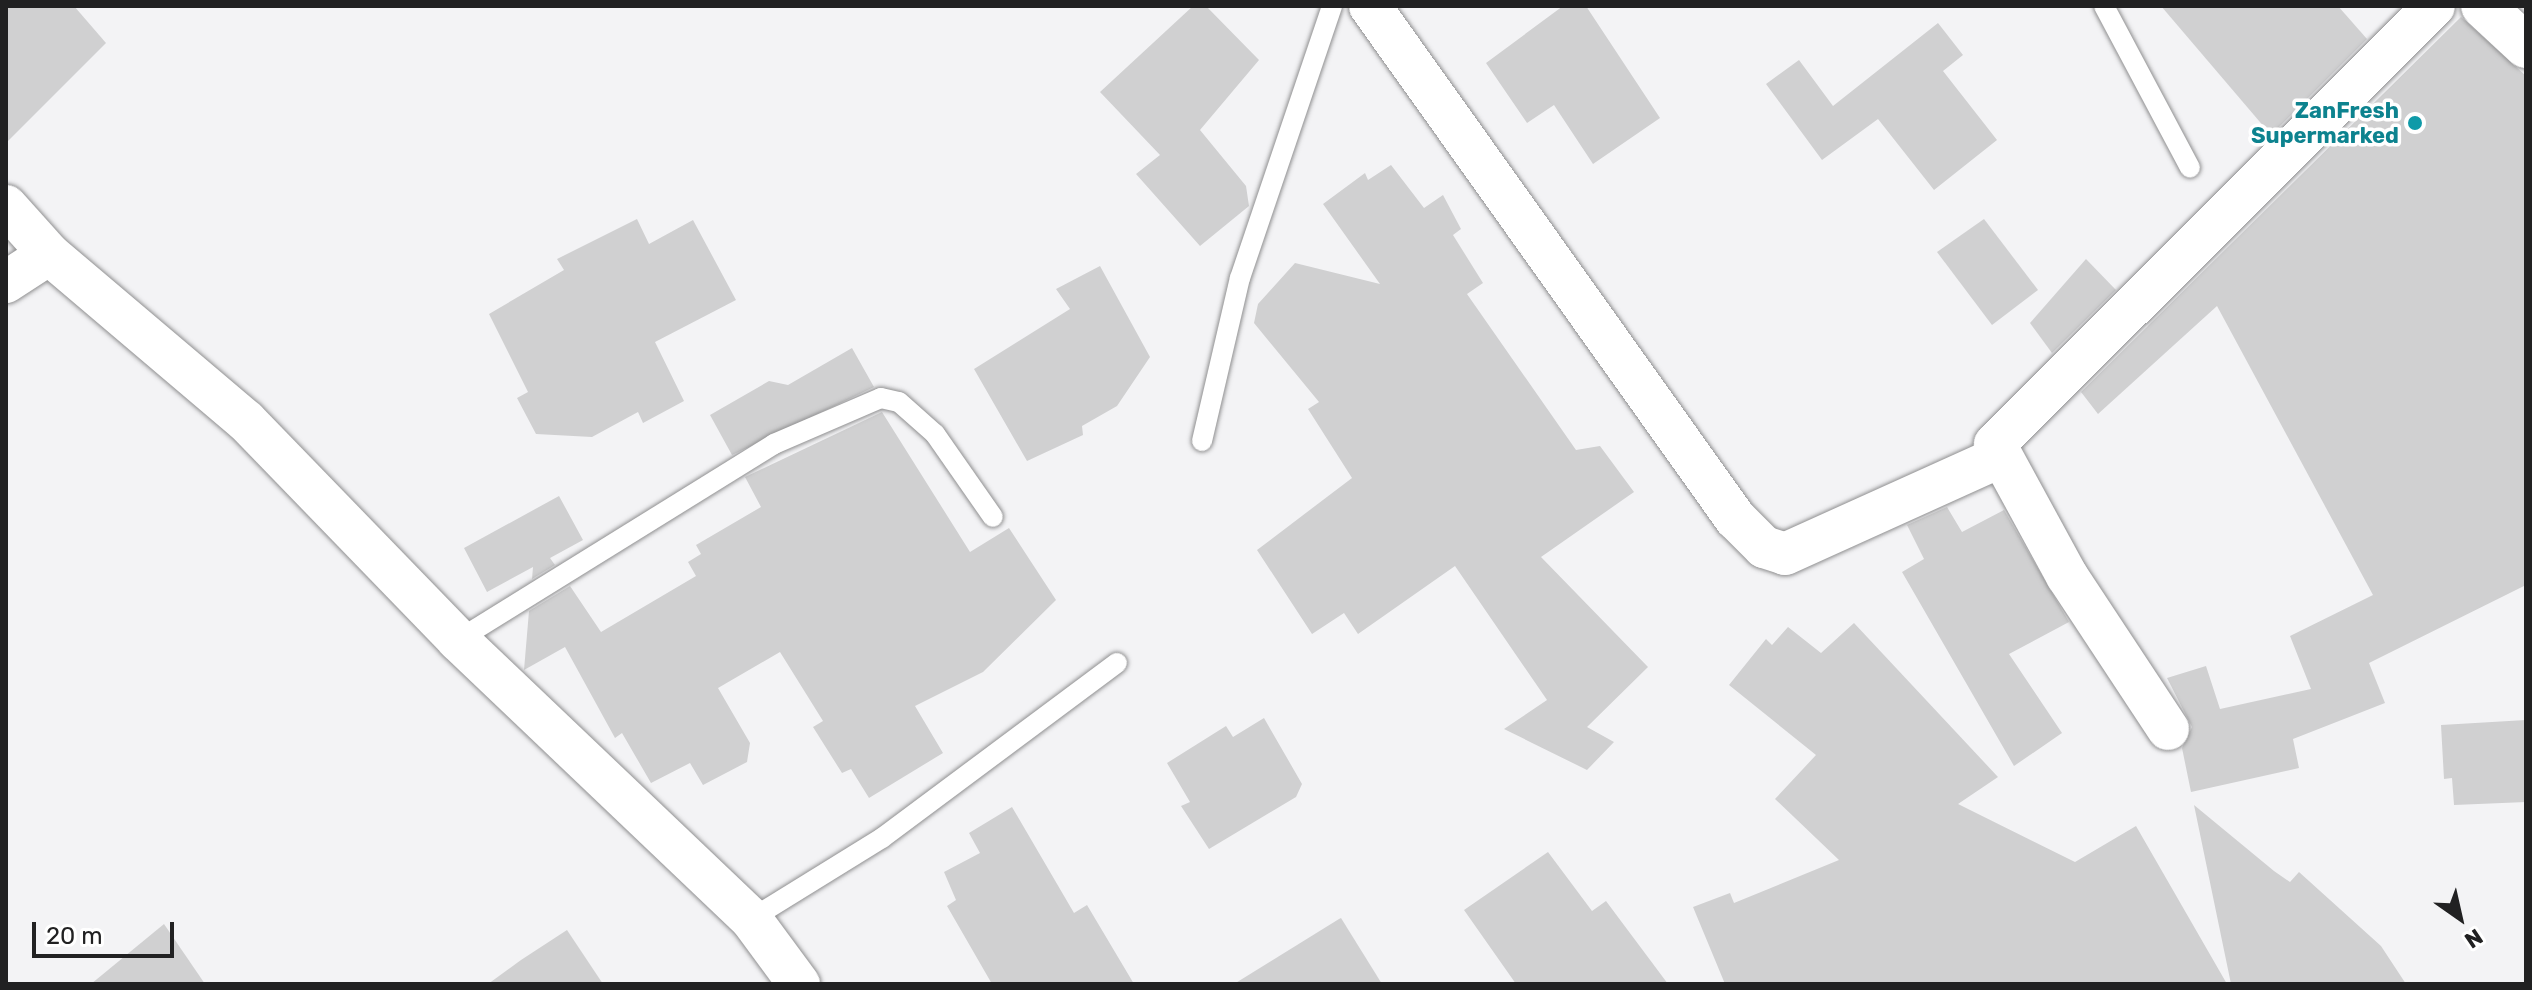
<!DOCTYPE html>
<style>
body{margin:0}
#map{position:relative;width:2532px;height:990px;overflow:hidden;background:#f3f3f5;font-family:Rubik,sans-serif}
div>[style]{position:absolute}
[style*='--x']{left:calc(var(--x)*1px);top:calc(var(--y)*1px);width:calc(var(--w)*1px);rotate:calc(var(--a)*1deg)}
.building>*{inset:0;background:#d0d0d1}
.roads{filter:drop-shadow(0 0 2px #8f8f90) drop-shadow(0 0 2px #8f8f90)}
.service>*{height:20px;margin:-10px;padding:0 10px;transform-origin:10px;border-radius:10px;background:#fff}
.minor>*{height:42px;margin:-21px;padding:0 21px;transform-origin:21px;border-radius:21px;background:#fff}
.tertiary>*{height:44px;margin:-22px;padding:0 22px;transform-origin:22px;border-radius:22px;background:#fff}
.dots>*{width:22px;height:22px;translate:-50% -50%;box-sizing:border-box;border:4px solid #fff;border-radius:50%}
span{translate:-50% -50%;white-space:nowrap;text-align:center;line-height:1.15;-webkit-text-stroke:7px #fff;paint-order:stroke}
.culture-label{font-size:22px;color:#0d838f;font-weight:700}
.right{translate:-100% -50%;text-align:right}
.frame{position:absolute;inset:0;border:8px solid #212122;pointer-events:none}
.north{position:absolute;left:2420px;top:878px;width:80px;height:80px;-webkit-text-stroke:6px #fff;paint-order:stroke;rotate:146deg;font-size:22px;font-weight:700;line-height:32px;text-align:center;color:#212122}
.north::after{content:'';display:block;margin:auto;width:28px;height:36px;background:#212122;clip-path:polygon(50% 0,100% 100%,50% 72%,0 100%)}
.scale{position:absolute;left:32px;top:922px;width:142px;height:36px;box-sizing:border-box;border:4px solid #212122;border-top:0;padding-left:10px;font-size:24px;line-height:28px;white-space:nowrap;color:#212122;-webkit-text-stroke:6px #fff;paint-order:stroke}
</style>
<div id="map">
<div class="building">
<div style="clip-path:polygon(6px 6px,74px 6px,106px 43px,6px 143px)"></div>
<div style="clip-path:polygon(1193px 6px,1206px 6px,1259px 60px,1200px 130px,1246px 186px,1249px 206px,1200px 246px,1136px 174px,1160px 155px,1100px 92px)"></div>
<div style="clip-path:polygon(1563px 6px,1586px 6px,1660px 118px,1593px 164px,1554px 105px,1527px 123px,1486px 63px)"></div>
<div style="clip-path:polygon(2161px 6px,2338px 6px,2367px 39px,2271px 135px)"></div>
<div style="clip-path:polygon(2461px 17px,2526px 76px,2526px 585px,2369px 663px,2385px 703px,2293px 739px,2299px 768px,2191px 792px,2182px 748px,2192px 727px,2167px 678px,2206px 666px,2220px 709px,2311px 689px,2290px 636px,2373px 595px,2217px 306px,2098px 414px,2081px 392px)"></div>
<div style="clip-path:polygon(1938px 23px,1963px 55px,1943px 71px,1997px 140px,1934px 190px,1878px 119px,1822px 160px,1766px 84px,1799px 60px,1833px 106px)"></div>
<div style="clip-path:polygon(1391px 165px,1424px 208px,1443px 195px,1461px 229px,1453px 235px,1483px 283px,1467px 294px,1576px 450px,1600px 446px,1634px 492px,1541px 557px,1648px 667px,1587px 727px,1614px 742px,1587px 770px,1504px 729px,1547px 700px,1455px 566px,1358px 634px,1344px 613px,1312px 634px,1257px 550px,1352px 478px,1308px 409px,1319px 402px,1254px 323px,1258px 304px,1295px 263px,1380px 284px,1323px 204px,1365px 173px,1368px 180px)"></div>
<div style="clip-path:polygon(637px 219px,649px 244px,693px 220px,736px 300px,655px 342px,684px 401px,643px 423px,638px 412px,592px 437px,536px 434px,517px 398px,528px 392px,489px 314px,564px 270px,557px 259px)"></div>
<div style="clip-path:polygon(1984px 219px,2038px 290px,1992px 325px,1937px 252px)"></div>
<div style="clip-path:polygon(2086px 259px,2116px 290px,2052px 353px,2030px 323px)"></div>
<div style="clip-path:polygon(1100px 266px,1150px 357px,1117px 406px,1082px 426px,1083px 435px,1027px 461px,974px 369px,1070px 309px,1056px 289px)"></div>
<div style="clip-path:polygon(852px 348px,874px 387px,732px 455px,710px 415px,769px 381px,788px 385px)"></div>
<div style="clip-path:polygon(882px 412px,970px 552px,1009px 528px,1056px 600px,983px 672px,915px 706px,943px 753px,869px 798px,851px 769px,842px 773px,813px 727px,823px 721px,780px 652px,718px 688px,750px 743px,747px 762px,703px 785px,690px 763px,651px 783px,622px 733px,615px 738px,565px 647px,524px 670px,529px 611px,570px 586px,601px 632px,696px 576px,688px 562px,701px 554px,696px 545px,761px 507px,745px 477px)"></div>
<div style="clip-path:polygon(559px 496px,583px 540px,550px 558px,555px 565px,532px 579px,533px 567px,487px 592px,464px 548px)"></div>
<div style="clip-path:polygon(1947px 507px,1962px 532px,2004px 510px,2069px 622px,2009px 654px,2062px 733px,2014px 766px,1902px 572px,1924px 559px,1907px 525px)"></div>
<div style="clip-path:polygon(1854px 623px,1998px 777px,1958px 804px,2075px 862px,2136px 826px,2227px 984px,1725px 984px,1693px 907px,1730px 893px,1734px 903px,1839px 860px,1775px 799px,1816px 755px,1729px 685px,1766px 639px,1772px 645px,1788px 627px,1821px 653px)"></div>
<div style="clip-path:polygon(1264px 718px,1302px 784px,1296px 797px,1209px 849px,1181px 806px,1190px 802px,1167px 763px,1226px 726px,1233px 737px)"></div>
<div style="clip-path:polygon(2526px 720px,2526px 802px,2454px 805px,2452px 778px,2444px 779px,2441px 725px)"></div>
<div style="clip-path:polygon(2194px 805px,2274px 871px,2290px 882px,2299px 872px,2381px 946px,2406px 984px,2231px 984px)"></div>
<div style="clip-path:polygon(1012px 807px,1074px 913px,1087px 905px,1134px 984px,992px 984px,947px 906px,956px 900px,944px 872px,980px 853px,969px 833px)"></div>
<div style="clip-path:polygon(1548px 852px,1592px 911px,1606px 901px,1668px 984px,1516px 984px,1464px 910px)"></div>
<div style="clip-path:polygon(1341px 918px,1382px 984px,1234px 984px,1339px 919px)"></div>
<div style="clip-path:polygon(164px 924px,205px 984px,91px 984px)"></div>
<div style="clip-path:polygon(567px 930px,603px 984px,488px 984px,521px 960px)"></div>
</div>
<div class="roads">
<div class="service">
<div style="--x:2104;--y:6;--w:183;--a:62"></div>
<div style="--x:1202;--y:441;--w:167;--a:-76.9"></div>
<div style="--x:1240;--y:278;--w:287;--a:-71.3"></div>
<div style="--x:458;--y:640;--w:372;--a:-31.8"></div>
<div style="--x:774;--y:444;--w:116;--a:-23.3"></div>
<div style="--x:881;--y:398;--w:18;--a:13"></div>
<div style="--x:899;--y:402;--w:48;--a:41.6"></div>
<div style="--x:935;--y:434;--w:101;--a:55.1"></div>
<div style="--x:751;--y:919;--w:154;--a:-31.7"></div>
<div style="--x:882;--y:838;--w:293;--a:-36.7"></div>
</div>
<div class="minor">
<div style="--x:1370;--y:6;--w:629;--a:54.52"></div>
<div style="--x:1735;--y:518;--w:41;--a:45"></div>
<div style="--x:1764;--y:547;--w:22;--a:18"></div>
<div style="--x:1785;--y:554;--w:234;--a:-24.3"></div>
<div style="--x:6;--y:206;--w:64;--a:48.1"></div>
<div style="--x:49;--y:254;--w:258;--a:40.3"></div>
<div style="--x:246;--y:421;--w:305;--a:45.9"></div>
<div style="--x:458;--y:640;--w:405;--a:43.6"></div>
<div style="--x:751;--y:919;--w:81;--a:53.6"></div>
<div style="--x:6;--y:282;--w:51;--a:-33.1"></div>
<div style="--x:2168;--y:729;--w:183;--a:-123.4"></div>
<div style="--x:2067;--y:576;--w:150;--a:-118.6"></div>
<div style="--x:1995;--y:444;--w:620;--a:-44.93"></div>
</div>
<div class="tertiary">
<div style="--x:2483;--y:6;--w:59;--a:42.9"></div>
</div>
</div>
<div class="dots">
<div style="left:2415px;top:123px;background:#0f9aa8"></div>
</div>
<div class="culture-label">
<span class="right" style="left:2399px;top:123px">ZanFresh<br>Supermarked</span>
</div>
<div class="frame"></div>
<div class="north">N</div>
<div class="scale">20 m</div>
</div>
